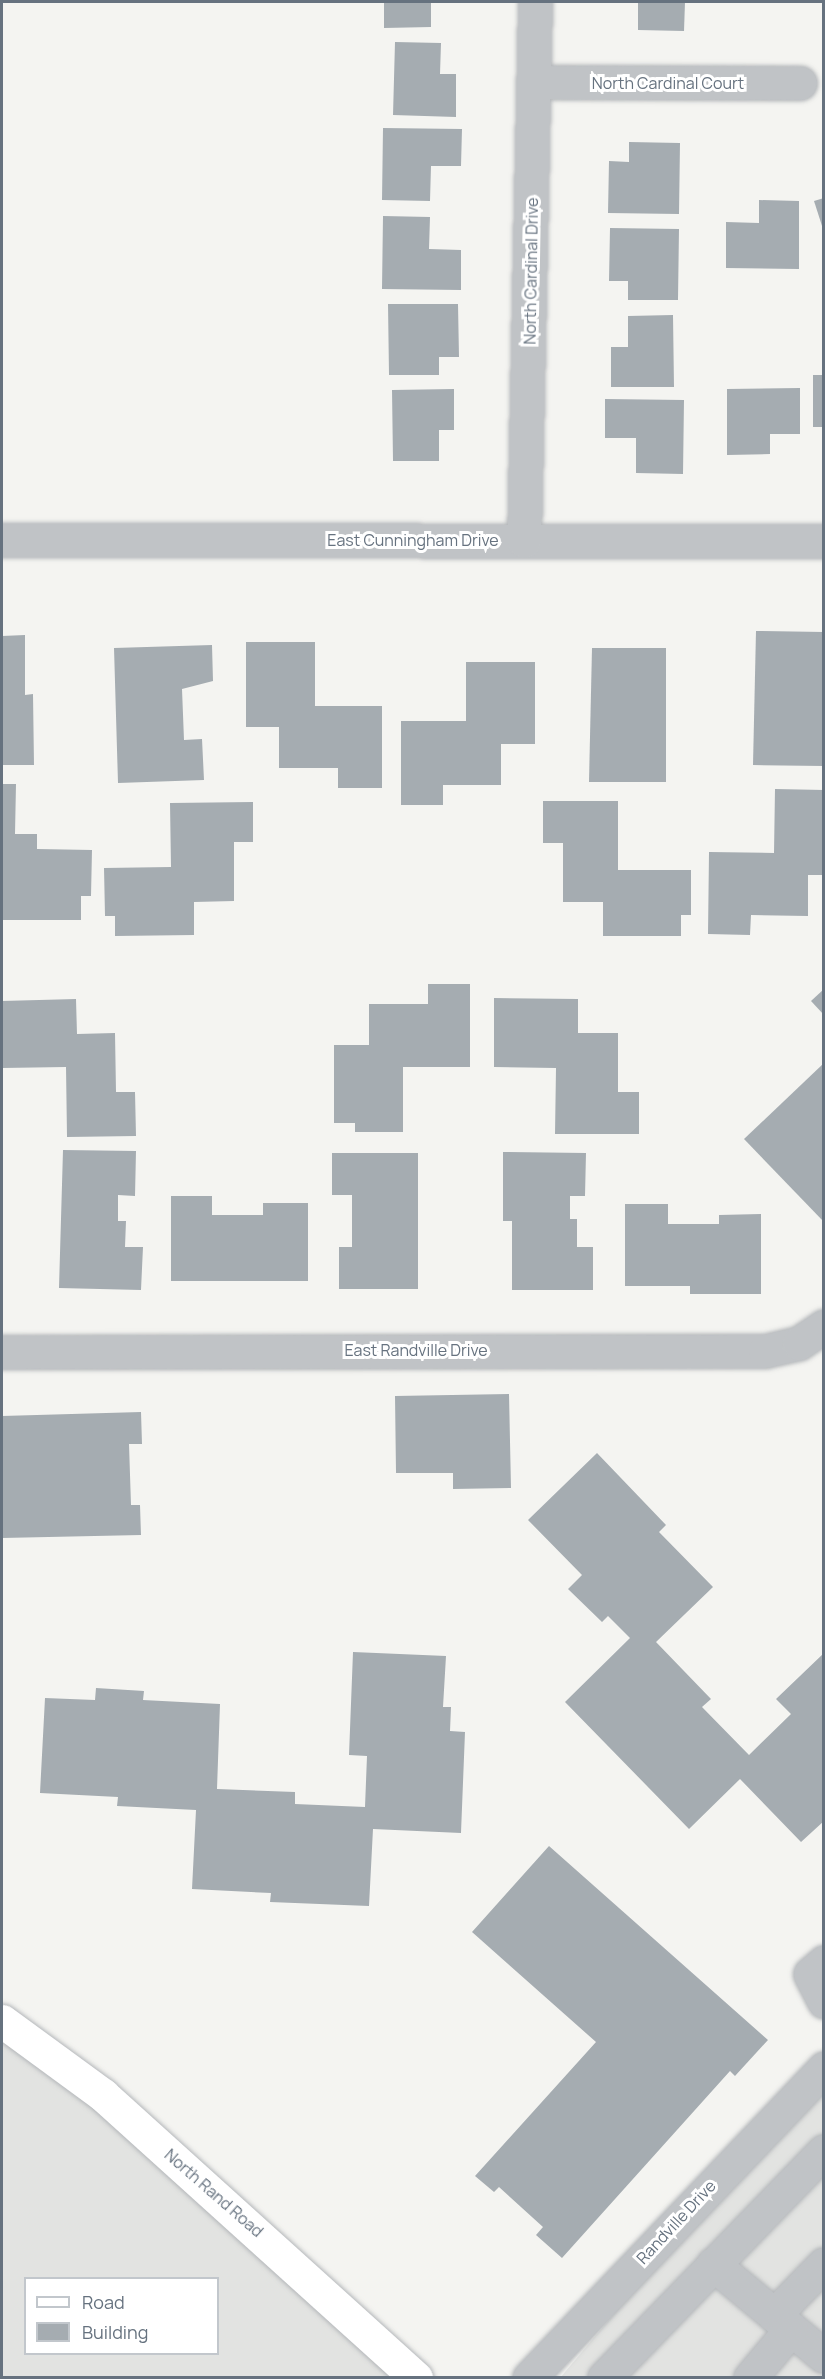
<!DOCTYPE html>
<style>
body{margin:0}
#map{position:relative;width:825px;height:2379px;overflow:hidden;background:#f4f4f1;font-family:Manrope,sans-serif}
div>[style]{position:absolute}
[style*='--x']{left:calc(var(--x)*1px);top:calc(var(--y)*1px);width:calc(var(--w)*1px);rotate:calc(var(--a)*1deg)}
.built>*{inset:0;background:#e2e3e1}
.building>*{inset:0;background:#a5acb1}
.roads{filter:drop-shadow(0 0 2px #b4b7ba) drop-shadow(0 0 2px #b4b7ba)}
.minor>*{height:33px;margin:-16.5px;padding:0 16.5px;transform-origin:16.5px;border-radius:16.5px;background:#c0c3c6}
.major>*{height:33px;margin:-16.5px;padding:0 16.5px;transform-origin:16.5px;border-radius:16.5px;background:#fff}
span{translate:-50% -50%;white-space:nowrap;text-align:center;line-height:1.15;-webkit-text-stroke:6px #fff;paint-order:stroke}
.street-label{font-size:16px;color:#66727f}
.frame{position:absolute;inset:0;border:3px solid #66727f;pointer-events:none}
.legend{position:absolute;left:24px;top:2277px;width:195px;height:78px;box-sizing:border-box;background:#fff;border:2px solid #c2c7cc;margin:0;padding:8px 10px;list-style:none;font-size:18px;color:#66727f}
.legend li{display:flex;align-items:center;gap:12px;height:30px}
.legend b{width:30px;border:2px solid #c2c7cc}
</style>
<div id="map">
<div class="built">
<div style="clip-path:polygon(evenodd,2px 2021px,416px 2377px,2px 2377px,2px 2021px,26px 2278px,218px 2278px,218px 2354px,26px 2354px,26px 2278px)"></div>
<div style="clip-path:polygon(823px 2068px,823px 2377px,560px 2378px,818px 2072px)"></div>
</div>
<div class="building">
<div style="clip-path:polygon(384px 2px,431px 2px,431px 27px,384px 28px)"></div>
<div style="clip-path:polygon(638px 2px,685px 2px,684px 31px,638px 30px)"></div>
<div style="clip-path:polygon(395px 42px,441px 43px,440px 74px,456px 74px,456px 117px,393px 115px)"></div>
<div style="clip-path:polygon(383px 128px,462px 129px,461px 166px,431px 166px,430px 201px,382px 200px)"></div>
<div style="clip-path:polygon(629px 142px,680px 143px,679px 214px,608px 213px,609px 161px,629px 162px)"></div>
<div style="clip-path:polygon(824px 198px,824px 229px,823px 229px,814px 201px)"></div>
<div style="clip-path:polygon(759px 200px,799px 201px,799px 269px,726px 268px,726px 222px,759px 223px)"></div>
<div style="clip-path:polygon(383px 216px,430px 217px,429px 249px,461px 250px,461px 290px,382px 289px)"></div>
<div style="clip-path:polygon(610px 228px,679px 229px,678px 300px,628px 300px,628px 281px,609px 281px)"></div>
<div style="clip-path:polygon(388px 304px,458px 304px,459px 357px,439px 357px,439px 375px,389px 375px)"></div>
<div style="clip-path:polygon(673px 315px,674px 387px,611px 387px,611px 347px,628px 347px,628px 316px)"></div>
<div style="clip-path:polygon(813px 375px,824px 375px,824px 427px,813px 427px)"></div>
<div style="clip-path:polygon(800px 388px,800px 434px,770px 434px,770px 454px,727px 455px,727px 389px)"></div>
<div style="clip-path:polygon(454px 389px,454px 430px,439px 430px,439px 461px,393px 461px,392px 390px)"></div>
<div style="clip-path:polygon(605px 399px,684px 400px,683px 474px,636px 473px,636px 438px,605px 438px)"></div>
<div style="clip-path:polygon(756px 631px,824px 632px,824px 766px,753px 765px)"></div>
<div style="clip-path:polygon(25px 635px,25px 695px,33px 694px,34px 765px,2px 765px,2px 636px)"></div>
<div style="clip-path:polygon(246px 642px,315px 642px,315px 706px,382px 706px,382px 788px,338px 788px,338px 768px,279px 768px,279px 727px,246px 727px)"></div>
<div style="clip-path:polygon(212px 645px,213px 681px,182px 689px,184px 740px,202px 739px,204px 780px,118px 783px,114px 648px)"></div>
<div style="clip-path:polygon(592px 648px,666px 648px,666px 782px,589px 782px)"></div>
<div style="clip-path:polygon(466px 662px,535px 662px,535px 744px,501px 744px,501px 785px,443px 785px,443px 805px,401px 805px,401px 721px,466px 721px)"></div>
<div style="clip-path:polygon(2px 784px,16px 784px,15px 834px,37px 834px,37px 849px,92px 850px,91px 896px,81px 896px,81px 920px,2px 920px)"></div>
<div style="clip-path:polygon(775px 789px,824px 790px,824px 875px,808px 875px,808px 916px,751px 915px,750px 935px,708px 934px,709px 852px,774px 853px)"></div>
<div style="clip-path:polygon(543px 801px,618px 801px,618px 870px,691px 870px,691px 915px,681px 915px,681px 936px,603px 936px,603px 902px,563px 902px,563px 843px,543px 843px)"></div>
<div style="clip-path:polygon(253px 802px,253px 842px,234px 842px,234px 901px,194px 902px,194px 935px,115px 936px,115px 916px,105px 916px,104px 868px,171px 867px,170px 803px)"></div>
<div style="clip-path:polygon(428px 984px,470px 984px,470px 1067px,403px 1067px,403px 1132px,355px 1132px,355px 1123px,334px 1123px,334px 1045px,369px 1045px,369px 1004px,428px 1004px)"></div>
<div style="clip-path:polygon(824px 989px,824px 1015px,811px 1001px)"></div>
<div style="clip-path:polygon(494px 998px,578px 999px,578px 1033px,618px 1033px,618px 1092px,639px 1092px,639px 1134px,555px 1134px,556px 1068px,494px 1067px)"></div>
<div style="clip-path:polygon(76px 999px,77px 1034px,115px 1033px,116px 1092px,135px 1092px,136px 1136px,67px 1137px,66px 1067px,2px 1068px,2px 1001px)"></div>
<div style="clip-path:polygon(824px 1063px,824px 1222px,744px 1139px)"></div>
<div style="clip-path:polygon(63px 1150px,136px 1151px,135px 1196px,118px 1195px,118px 1221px,126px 1221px,125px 1247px,143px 1247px,141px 1290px,59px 1288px)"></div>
<div style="clip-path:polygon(503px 1152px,586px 1153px,585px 1196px,570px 1196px,570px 1219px,577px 1219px,577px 1247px,593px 1247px,593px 1290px,512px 1290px,512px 1221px,503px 1221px)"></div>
<div style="clip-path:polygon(332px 1153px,418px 1153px,418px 1289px,339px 1289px,339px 1247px,352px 1247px,352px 1195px,332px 1195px)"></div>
<div style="clip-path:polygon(171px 1196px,212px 1196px,212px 1215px,263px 1215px,263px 1203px,308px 1203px,308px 1281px,171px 1281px)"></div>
<div style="clip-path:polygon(625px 1204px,668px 1204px,668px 1224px,719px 1224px,719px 1215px,761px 1214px,761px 1294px,690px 1294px,690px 1286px,625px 1286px)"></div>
<div style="clip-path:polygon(509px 1394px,511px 1488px,453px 1489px,453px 1473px,396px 1473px,395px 1396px)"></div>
<div style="clip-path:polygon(141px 1412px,142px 1444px,129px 1444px,131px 1505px,140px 1505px,141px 1535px,2px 1538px,2px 1416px)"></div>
<div style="clip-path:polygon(597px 1453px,666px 1525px,659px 1532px,713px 1587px,656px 1642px,711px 1699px,702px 1707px,749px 1755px,791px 1714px,776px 1699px,824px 1653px,824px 1821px,801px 1842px,740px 1779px,689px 1829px,565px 1702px,630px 1638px,608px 1616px,602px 1622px,568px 1589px,582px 1575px,528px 1520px)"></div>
<div style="clip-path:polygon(353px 1652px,446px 1656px,443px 1707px,451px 1707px,450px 1731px,465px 1732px,461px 1833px,373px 1829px,369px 1906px,270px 1902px,271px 1893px,192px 1889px,196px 1810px,117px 1806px,118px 1797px,40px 1793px,45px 1698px,95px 1700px,96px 1688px,144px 1691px,143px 1700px,220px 1704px,217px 1789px,295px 1792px,295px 1804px,365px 1807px,367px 1756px,349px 1755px)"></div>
<div style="clip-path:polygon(549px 1846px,768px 2040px,735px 2076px,730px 2071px,562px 2258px,536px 2235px,543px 2227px,499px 2187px,494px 2192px,475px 2176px,596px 2042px,472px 1932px)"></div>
</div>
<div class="roads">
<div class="minor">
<div style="--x:536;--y:82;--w:264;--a:0.2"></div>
<div style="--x:2;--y:540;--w:822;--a:0.07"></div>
<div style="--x:524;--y:541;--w:539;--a:-88.83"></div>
<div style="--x:2;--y:1352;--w:763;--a:-0.08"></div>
<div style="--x:765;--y:1351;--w:35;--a:-13"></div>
<div style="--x:799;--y:1343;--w:30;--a:-34"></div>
<div style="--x:824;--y:1962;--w:18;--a:139"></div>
<div style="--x:810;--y:1974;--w:31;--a:63"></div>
<div style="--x:713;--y:2264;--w:144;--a:39.7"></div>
<div style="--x:774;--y:2315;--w:71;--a:-45.6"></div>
<div style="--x:529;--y:2378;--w:428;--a:-46.4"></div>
<div style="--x:604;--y:2378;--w:316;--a:-45.9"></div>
<div style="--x:750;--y:2378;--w:64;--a:-50.1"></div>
</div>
<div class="major">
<div style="--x:2;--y:2021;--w:125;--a:36.2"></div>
<div style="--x:103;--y:2095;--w:422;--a:42.1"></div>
</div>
</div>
<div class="street-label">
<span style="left:668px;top:83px">North Cardinal Court</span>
<span style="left:531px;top:271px;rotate:-89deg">North Cardinal Drive</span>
<span style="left:413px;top:540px">East Cunningham Drive</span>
<span style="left:416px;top:1350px">East Randville Drive</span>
<span style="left:214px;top:2193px;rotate:41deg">North Rand Road</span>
<span style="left:676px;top:2222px;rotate:-47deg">Randville Drive</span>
</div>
<div class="frame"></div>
<ul class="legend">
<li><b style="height:8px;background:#fff"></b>Road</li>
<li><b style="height:16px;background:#a5acb1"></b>Building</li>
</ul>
</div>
